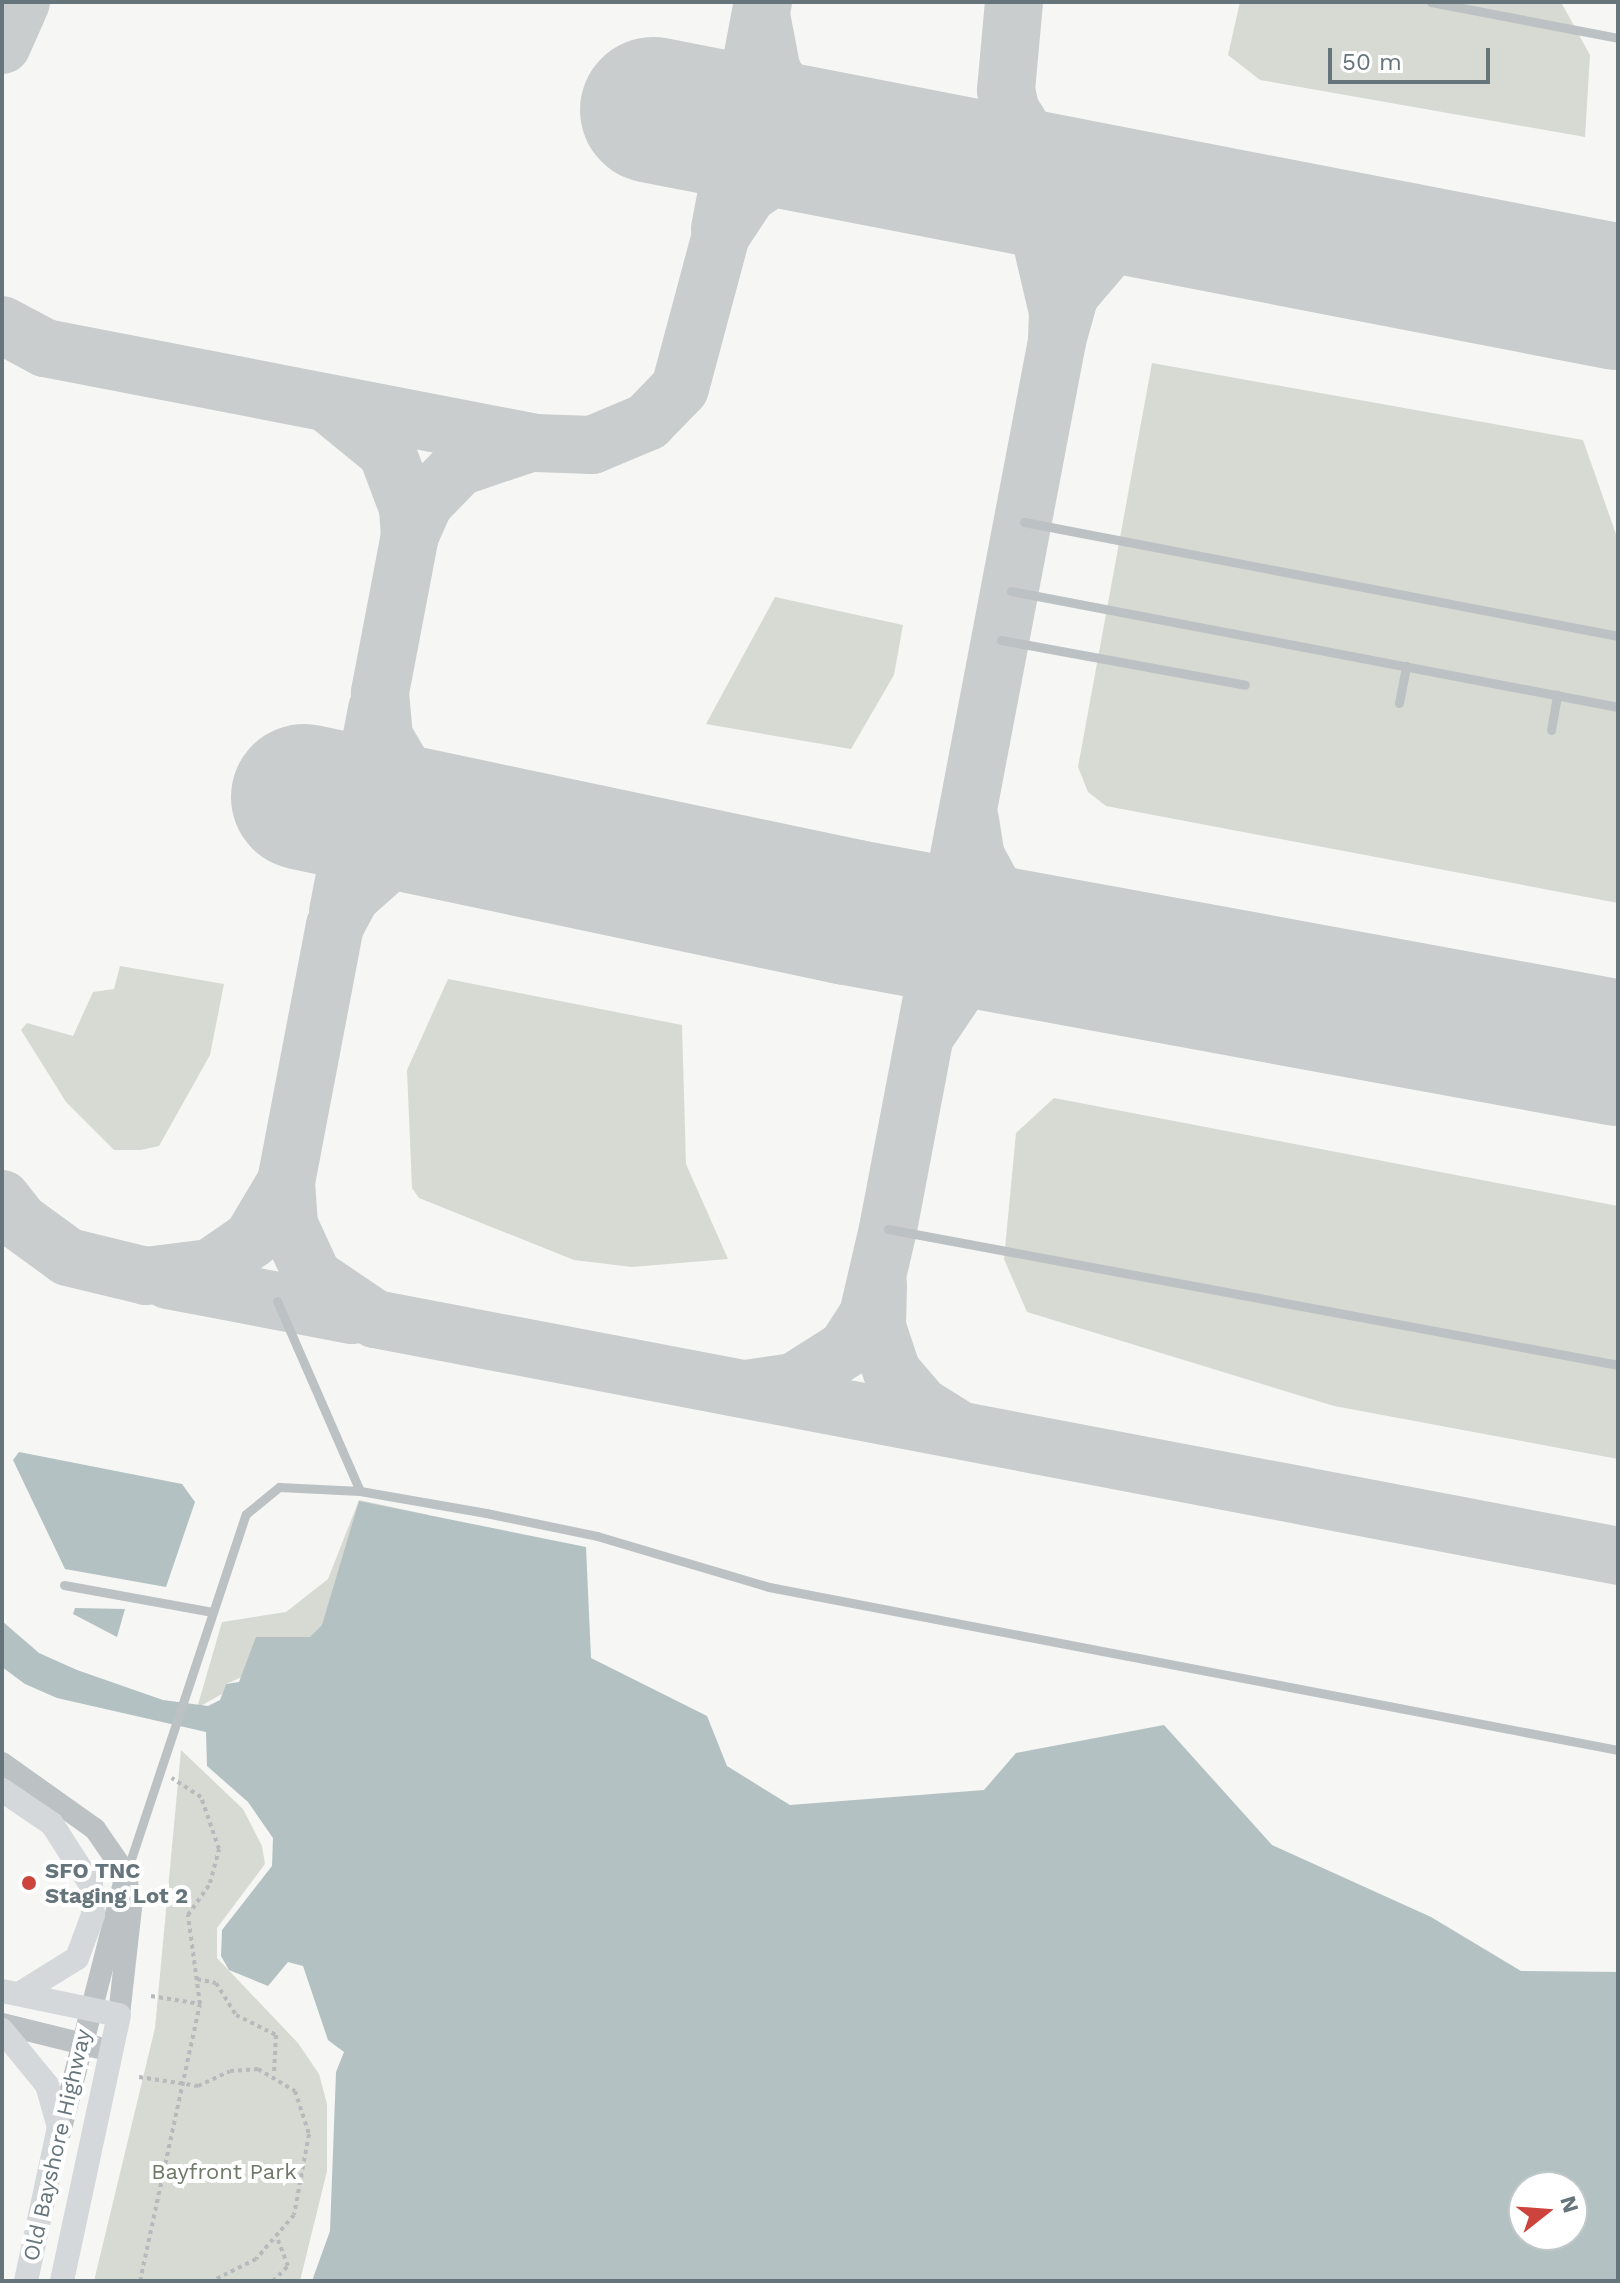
<!DOCTYPE html>
<style>
body{margin:0}
#map{position:relative;width:1620px;height:2283px;overflow:hidden;background:#f6f6f4;font-family:"Work Sans",sans-serif}
div>[style]{position:absolute}
[style*='--x']{left:calc(var(--x)*1px);top:calc(var(--y)*1px);width:calc(var(--w)*1px);rotate:calc(var(--a)*1deg)}
.green>*{inset:0;background:#d7dad3}
.water>*{inset:0;background:#b3c1c2}
.taxiway>*{height:58px;margin:-29px;padding:0 29px;transform-origin:29px;border-radius:29px;background:#c9cdce}
.runway>*{height:146px;margin:-73px;padding:0 73px;transform-origin:73px;border-radius:73px;background:#c9cdce}
.path>*{height:4px;margin-top:-2px;transform-origin:0;background:repeating-linear-gradient(90deg,#b6babc 0 4px,transparent 0 8px)}
.service>*{height:9px;margin:-4.5px;padding:0 4.5px;transform-origin:4.5px;border-radius:4.5px;background:#bcc1c3}
.tertiary>*{height:22px;margin:-11px;padding:0 11px;transform-origin:11px;border-radius:11px;background:#bcc1c3}
.secondary>*{height:24px;margin:-12px;padding:0 12px;transform-origin:12px;border-radius:12px;background:#d4d8da}
.dots>*{width:22px;height:22px;translate:-50% -50%;box-sizing:border-box;border:4px solid #fff;border-radius:50%}
span{translate:-50% -50%;white-space:nowrap;text-align:center;line-height:1.15;-webkit-text-stroke:8px #fff;paint-order:stroke}
.poi-label{font-size:22px;color:#65757b;font-weight:700}
.left{translate:0 -50%;text-align:left}
.street-label{font-size:22px;color:#65757b}
.park-label{font-size:22px;color:#6e7967}
.frame{position:absolute;inset:0;border:4px solid #65757b;pointer-events:none}
.north{position:absolute;left:1508px;top:2171px;width:80px;height:80px;box-sizing:border-box;background:#fff;border:2px solid #c1c8ca;border-radius:50%;rotate:73deg;font-size:22px;font-weight:700;line-height:32px;text-align:center;color:#65757b}
.north::after{content:'';display:block;margin:auto;width:28px;height:36px;background:#cd443c;clip-path:polygon(50% 0,100% 100%,50% 72%,0 100%)}
.scale{position:absolute;left:1328px;top:48px;width:162px;height:36px;box-sizing:border-box;border:4px solid #65757b;border-top:0;padding-left:10px;font-size:24px;line-height:28px;white-space:nowrap;color:#65757b;-webkit-text-stroke:6px #fff;paint-order:stroke}
</style>
<div id="map">
<div class="green">
<div style="clip-path:polygon(1240px 2px,1561px 2px,1590px 55px,1585px 137px,1260px 80px,1228px 55px)"></div>
<div style="clip-path:polygon(1152px 363px,1583px 440px,1618px 540px,1618px 903px,1106px 806px,1088px 792px,1078px 767px)"></div>
<div style="clip-path:polygon(775px 597px,903px 625px,894px 675px,851px 749px,706px 724px)"></div>
<div style="clip-path:polygon(120px 966px,224px 984px,210px 1055px,159px 1146px,141px 1150px,114px 1150px,66px 1102px,21px 1030px,27px 1023px,73px 1036px,93px 992px,114px 989px)"></div>
<div style="clip-path:polygon(448px 979px,682px 1025px,686px 1164px,728px 1259px,632px 1267px,574px 1260px,419px 1198px,412px 1188px,407px 1070px)"></div>
<div style="clip-path:polygon(1054px 1098px,1618px 1206px,1618px 1459px,1334px 1406px,1027px 1312px,1004px 1259px,1016px 1133px)"></div>
<div style="clip-path:polygon(359px 1500px,429px 1515px,334px 1636px,226px 1684px,222px 1694px,197px 1708px,222px 1622px,286px 1612px,328px 1579px)"></div>
<div style="clip-path:polygon(181px 1750px,243px 1809px,262px 1846px,265px 1864px,217px 1928px,217px 1958px,298px 2043px,319px 2074px,327px 2104px,327px 2171px,300px 2281px,94px 2281px,155px 2028px)"></div>
</div>
<div class="water">
<div style="clip-path:polygon(19px 1452px,182px 1484px,195px 1502px,166px 1587px,65px 1569px,13px 1460px)"></div>
<div style="clip-path:polygon(evenodd,359px 1501px,586px 1547px,591px 1658px,707px 1716px,727px 1766px,790px 1805px,984px 1790px,1016px 1753px,1164px 1725px,1272px 1845px,1431px 1917px,1521px 1971px,1618px 1972px,1618px 2281px,312px 2281px,330px 2231px,336px 2072px,344px 2052px,328px 2040px,303px 1966px,288px 1962px,268px 1986px,229px 1970px,221px 1956px,222px 1930px,272px 1866px,273px 1838px,248px 1802px,207px 1766px,206px 1732px,57px 1698px,25px 1684px,2px 1667px,2px 1621px,39px 1653px,77px 1670px,163px 1700px,208px 1706px,220px 1700px,226px 1684px,239px 1682px,256px 1637px,310px 1637px,322px 1625px,359px 1501px,1524px 2187px,1572px 2187px,1572px 2235px,1524px 2235px,1524px 2187px)"></div>
<div style="clip-path:polygon(75px 1608px,125px 1609px,117px 1637px,73px 1614px)"></div>
</div>
<div class="taxiway">
<div style="--x:762;--y:20;--w:53;--a:79.1"></div>
<div style="--x:772;--y:72;--w:50;--a:55.7"></div>
<div style="--x:800;--y:113;--w:82;--a:30.6"></div>
<div style="--x:2;--y:45;--w:47;--a:-66.2"></div>
<div style="--x:1016;--y:119;--w:35;--a:59"></div>
<div style="--x:1034;--y:149;--w:44;--a:41.3"></div>
<div style="--x:1067;--y:178;--w:153;--a:15.9"></div>
<div style="--x:720;--y:229;--w:231;--a:-79.3"></div>
<div style="--x:2;--y:325;--w:49;--a:28.1"></div>
<div style="--x:45;--y:348;--w:500;--a:10.95"></div>
<div style="--x:536;--y:443;--w:56;--a:2"></div>
<div style="--x:592;--y:445;--w:60;--a:-22.7"></div>
<div style="--x:647;--y:422;--w:47;--a:-45.9"></div>
<div style="--x:680;--y:388;--w:158;--a:-75"></div>
<div style="--x:721;--y:235;--w:49;--a:-56.6"></div>
<div style="--x:748;--y:194;--w:52;--a:-34"></div>
<div style="--x:791;--y:165;--w:81;--a:-7.1"></div>
<div style="--x:1058;--y:337;--w:45;--a:-74.4"></div>
<div style="--x:1070;--y:294;--w:66;--a:-49.3"></div>
<div style="--x:1113;--y:244;--w:53;--a:-22.2"></div>
<div style="--x:1162;--y:224;--w:38;--a:-5"></div>
<div style="--x:331;--y:406;--w:72;--a:39.4"></div>
<div style="--x:387;--y:452;--w:60;--a:69.4"></div>
<div style="--x:408;--y:508;--w:27;--a:86"></div>
<div style="--x:410;--y:535;--w:161;--a:100.8"></div>
<div style="--x:380;--y:693;--w:44;--a:84.8"></div>
<div style="--x:384;--y:737;--w:65;--a:59.5"></div>
<div style="--x:417;--y:793;--w:70;--a:35.1"></div>
<div style="--x:410;--y:535;--w:36;--a:-66"></div>
<div style="--x:425;--y:502;--w:49;--a:-45.8"></div>
<div style="--x:459;--y:467;--w:75;--a:-18.7"></div>
<div style="--x:970;--y:820;--w:37;--a:81"></div>
<div style="--x:976;--y:857;--w:46;--a:61.2"></div>
<div style="--x:998;--y:897;--w:88;--a:35.3"></div>
<div style="--x:338;--y:912;--w:207;--a:-79.1"></div>
<div style="--x:929;--y:1030;--w:52;--a:-56"></div>
<div style="--x:958;--y:987;--w:31;--a:-36"></div>
<div style="--x:983;--y:969;--w:36;--a:-23"></div>
<div style="--x:1016;--y:955;--w:54;--a:-7.4"></div>
<div style="--x:286;--y:1182;--w:43;--a:86"></div>
<div style="--x:289;--y:1225;--w:57;--a:65.2"></div>
<div style="--x:313;--y:1277;--w:75;--a:34.1"></div>
<div style="--x:375;--y:1319;--w:1265;--a:10.79"></div>
<div style="--x:2;--y:1199;--w:29;--a:52"></div>
<div style="--x:20;--y:1222;--w:59;--a:36.1"></div>
<div style="--x:68;--y:1257;--w:80;--a:13.7"></div>
<div style="--x:146;--y:1276;--w:64;--a:-7.1"></div>
<div style="--x:210;--y:1268;--w:51;--a:-34.6"></div>
<div style="--x:252;--y:1239;--w:66;--a:-59.2"></div>
<div style="--x:286;--y:1182;--w:261;--a:-79.2"></div>
<div style="--x:335;--y:926;--w:34;--a:-62"></div>
<div style="--x:351;--y:896;--w:63;--a:-41.8"></div>
<div style="--x:398;--y:854;--w:79;--a:-15.4"></div>
<div style="--x:168;--y:1280;--w:187;--a:10.8"></div>
<div style="--x:878;--y:1285;--w:42;--a:91.4"></div>
<div style="--x:877;--y:1327;--w:47;--a:71.6"></div>
<div style="--x:892;--y:1372;--w:45;--a:49.5"></div>
<div style="--x:921;--y:1406;--w:38;--a:32"></div>
<div style="--x:746;--y:1389;--w:49;--a:-8.3"></div>
<div style="--x:794;--y:1382;--w:62;--a:-32.4"></div>
<div style="--x:846;--y:1349;--w:40;--a:-57.1"></div>
<div style="--x:868;--y:1315;--w:88;--a:-76.9"></div>
<div style="--x:888;--y:1229;--w:904;--a:-79.22"></div>
<div style="--x:1057;--y:341;--w:29;--a:-88"></div>
<div style="--x:1058;--y:312;--w:228;--a:-103.2"></div>
<div style="--x:1006;--y:90;--w:88;--a:-84.8"></div>
</div>
<div class="runway">
<div style="--x:653;--y:110;--w:983;--a:10.97"></div>
<div style="--x:304;--y:797;--w:557;--a:11.92"></div>
<div style="--x:849;--y:912;--w:782;--a:10.39"></div>
</div>
<div class="path">
<div style="--x:197;--y:1979;--w:19;--a:12"></div>
<div style="--x:216;--y:1983;--w:38;--a:58"></div>
<div style="--x:236;--y:2015;--w:45;--a:26.6"></div>
<div style="--x:276;--y:2035;--w:39;--a:93"></div>
<div style="--x:151;--y:1996;--w:50;--a:9.3"></div>
<div style="--x:139;--y:2077;--w:60;--a:8.7"></div>
<div style="--x:198;--y:2086;--w:35;--a:-25"></div>
<div style="--x:230;--y:2071;--w:28;--a:-4"></div>
<div style="--x:258;--y:2069;--w:43;--a:30.7"></div>
<div style="--x:295;--y:2091;--w:45;--a:72"></div>
<div style="--x:309;--y:2134;--w:82;--a:100.5"></div>
<div style="--x:294;--y:2215;--w:58;--a:130.8"></div>
<div style="--x:256;--y:2259;--w:49;--a:153.4"></div>
<div style="--x:140;--y:2281;--w:283;--a:-77.8"></div>
<div style="--x:200;--y:2004;--w:90;--a:-97.7"></div>
<div style="--x:188;--y:1915;--w:39;--a:-55"></div>
<div style="--x:210;--y:1883;--w:35;--a:-75"></div>
<div style="--x:219;--y:1849;--w:55;--a:-109.1"></div>
<div style="--x:201;--y:1797;--w:35;--a:-147"></div>
<div style="--x:273;--y:2281;--w:21;--a:-45"></div>
<div style="--x:288;--y:2266;--w:28;--a:-111"></div>
</div>
<div class="service">
<div style="--x:1431;--y:2;--w:190;--a:10.9"></div>
<div style="--x:1024;--y:522;--w:605;--a:10.86"></div>
<div style="--x:1011;--y:591;--w:618;--a:10.82"></div>
<div style="--x:1001;--y:640;--w:248;--a:10.4"></div>
<div style="--x:1399;--y:703;--w:38;--a:-79"></div>
<div style="--x:1551;--y:730;--w:36;--a:-80"></div>
<div style="--x:888;--y:1229;--w:743;--a:10.55"></div>
<div style="--x:277;--y:1301;--w:207;--a:66.4"></div>
<div style="--x:64;--y:1585;--w:151;--a:10.3"></div>
<div style="--x:127;--y:1871;--w:376;--a:-71.6"></div>
<div style="--x:246;--y:1514;--w:43;--a:-39.3"></div>
<div style="--x:279;--y:1487;--w:81;--a:2.8"></div>
<div style="--x:360;--y:1491;--w:128;--a:9.9"></div>
<div style="--x:486;--y:1513;--w:113;--a:11.7"></div>
<div style="--x:597;--y:1536;--w:179;--a:16.5"></div>
<div style="--x:769;--y:1587;--w:865;--a:10.87"></div>
</div>
<div class="tertiary">
<div style="--x:2;--y:1763;--w:114;--a:35.4"></div>
<div style="--x:95;--y:1829;--w:55;--a:55.4"></div>
<div style="--x:126;--y:1874;--w:34;--a:82"></div>
<div style="--x:131;--y:1908;--w:108;--a:96.4"></div>
<div style="--x:2;--y:2024;--w:113;--a:13.8"></div>
<div style="--x:59;--y:2136;--w:261;--a:-75.6"></div>
</div>
<div class="secondary">
<div style="--x:2;--y:1790;--w:60;--a:34.2"></div>
<div style="--x:52;--y:1824;--w:72;--a:57.4"></div>
<div style="--x:91;--y:1885;--w:30;--a:86"></div>
<div style="--x:93;--y:1915;--w:46;--a:110.4"></div>
<div style="--x:77;--y:1958;--w:68;--a:148.2"></div>
<div style="--x:2;--y:1991;--w:119;--a:11.6"></div>
<div style="--x:119;--y:2015;--w:272;--a:102.1"></div>
<div style="--x:2;--y:2030;--w:71;--a:50.7"></div>
<div style="--x:47;--y:2085;--w:44;--a:74.1"></div>
<div style="--x:59;--y:2127;--w:157;--a:102.1"></div>
</div>
<div class="dots">
<div style="left:29px;top:1883px;background:#cd443c"></div>
</div>
<div class="poi-label">
<span class="left" style="left:45px;top:1883px">SFO TNC<br>Staging Lot 2</span>
</div>
<div class="street-label">
<span style="left:57px;top:2145px;rotate:-77deg">Old Bayshore Highway</span>
</div>
<div class="park-label">
<span style="left:224px;top:2172px">Bayfront Park</span>
</div>
<div class="frame"></div>
<div class="north">N</div>
<div class="scale">50 m</div>
</div>
